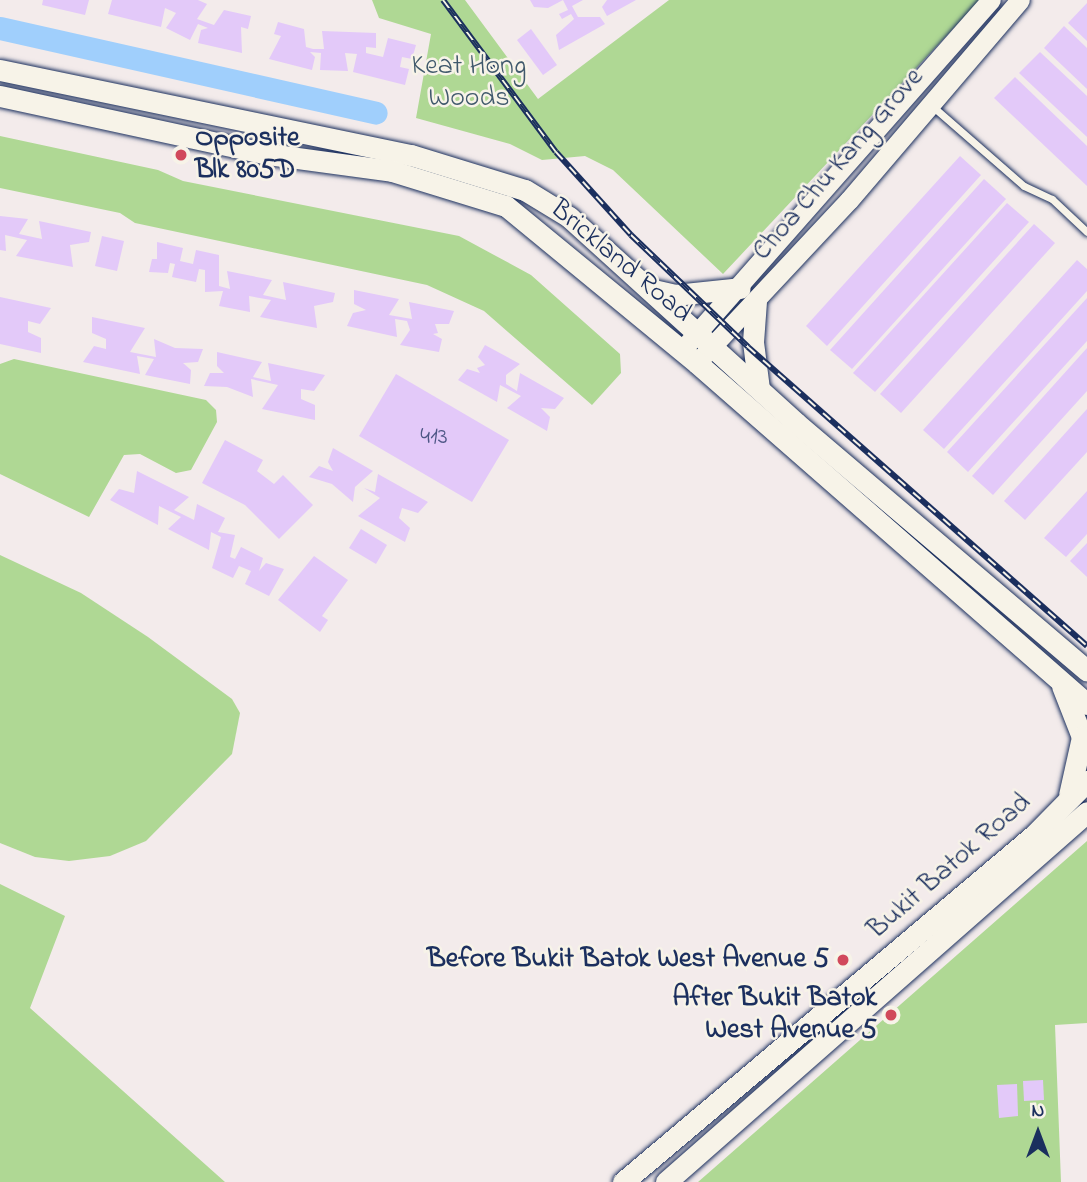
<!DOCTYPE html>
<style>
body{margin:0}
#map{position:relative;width:1087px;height:1182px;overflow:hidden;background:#f3ebeb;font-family:"Indie Flower",sans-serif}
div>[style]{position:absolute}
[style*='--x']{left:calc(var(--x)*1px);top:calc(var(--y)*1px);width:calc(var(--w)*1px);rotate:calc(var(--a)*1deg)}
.green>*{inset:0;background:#afd894}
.river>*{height:23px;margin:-11.5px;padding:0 11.5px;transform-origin:11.5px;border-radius:11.5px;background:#a0cffc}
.building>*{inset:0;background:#e3c9f9}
.roads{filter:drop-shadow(0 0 2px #1b2f5e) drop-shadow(0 0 2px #1b2f5e)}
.lane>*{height:7px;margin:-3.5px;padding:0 3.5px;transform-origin:3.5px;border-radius:3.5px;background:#f7f3e8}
.secondary>*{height:19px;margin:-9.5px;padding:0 9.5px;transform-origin:9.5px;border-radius:9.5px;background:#f7f3e8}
.primary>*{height:21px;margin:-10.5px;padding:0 10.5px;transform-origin:10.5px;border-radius:10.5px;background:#f7f3e8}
.rail>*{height:6px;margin-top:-3px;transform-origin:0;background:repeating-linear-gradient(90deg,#f7f3e8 0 10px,#1b2f5e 0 20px);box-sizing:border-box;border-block:2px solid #1b2f5e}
.dots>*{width:19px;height:19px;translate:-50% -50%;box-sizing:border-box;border:4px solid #f7f3e8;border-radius:50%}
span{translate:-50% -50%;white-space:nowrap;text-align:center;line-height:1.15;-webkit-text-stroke:5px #f7f3e8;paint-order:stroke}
.number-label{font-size:24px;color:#4d5685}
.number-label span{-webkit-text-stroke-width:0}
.park-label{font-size:28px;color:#40596c}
.poi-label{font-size:28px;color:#1b2f5e;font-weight:700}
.left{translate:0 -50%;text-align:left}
.right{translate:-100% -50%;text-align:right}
.street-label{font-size:28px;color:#1b2f5e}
.north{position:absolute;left:1003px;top:1098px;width:70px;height:70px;-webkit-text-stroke:5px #f7f3e8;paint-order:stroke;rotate:0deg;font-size:19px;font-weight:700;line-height:28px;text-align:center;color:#1b2f5e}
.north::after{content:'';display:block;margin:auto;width:24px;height:32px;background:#1b2f5e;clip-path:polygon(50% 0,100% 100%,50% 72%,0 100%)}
</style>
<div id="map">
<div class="green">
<div style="clip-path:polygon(372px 0,465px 0,538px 99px,669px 0,980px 0,723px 274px,613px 170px,585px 156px,542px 160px,510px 144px,416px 118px,431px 34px,379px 18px)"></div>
<div style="clip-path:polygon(0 136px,158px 170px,183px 181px,459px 236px,531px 275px,620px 354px,621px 373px,592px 405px,484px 311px,427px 285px,135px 223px,120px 213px,0 188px)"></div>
<div style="clip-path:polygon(14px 359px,206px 400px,216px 410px,217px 422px,191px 470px,176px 473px,140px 454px,124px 455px,89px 517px,0 474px,0 364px)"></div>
<div style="clip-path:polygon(0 555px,81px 593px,148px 637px,232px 699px,240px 713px,232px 754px,146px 841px,110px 856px,69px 861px,35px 857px,0 843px)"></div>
<div style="clip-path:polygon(1087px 841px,1087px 1023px,1055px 1025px,1061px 1182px,698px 1182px)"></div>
<div style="clip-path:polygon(0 884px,65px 916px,30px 1008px,225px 1182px,0 1182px)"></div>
</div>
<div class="river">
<div style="--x:0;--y:28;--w:385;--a:12.7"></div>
</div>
<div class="building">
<div style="clip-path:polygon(43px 0,89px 0,85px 15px,42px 5px)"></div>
<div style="clip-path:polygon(112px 0,198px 0,207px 4px,197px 19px,214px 25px,224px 10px,251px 16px,248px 29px,241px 27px,242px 53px,198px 43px,201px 30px,208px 28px,198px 24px,190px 40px,166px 28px,176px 13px,165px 8px,161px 27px,108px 14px)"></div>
<div style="clip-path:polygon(530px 0,583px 0,572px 6px,578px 17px,600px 17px,605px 24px,559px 50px,556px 35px,574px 19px,571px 14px,562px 19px,559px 14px,568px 10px,563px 0,548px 8px,534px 7px)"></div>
<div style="clip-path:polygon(607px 0,636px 0,607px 16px,602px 7px)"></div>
<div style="clip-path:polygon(1087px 3px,1087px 41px,1068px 23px)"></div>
<div style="clip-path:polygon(278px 22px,304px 29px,306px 47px,313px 49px,324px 49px,322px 31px,376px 33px,376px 48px,366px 47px,366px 53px,383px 57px,388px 38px,416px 45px,412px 59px,402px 57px,400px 67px,409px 69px,405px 85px,353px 72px,357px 54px,345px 53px,348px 71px,320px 70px,321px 53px,310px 52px,315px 57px,312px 70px,269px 59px,281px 36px,274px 34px)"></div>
<div style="clip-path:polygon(1064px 26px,1087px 48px,1087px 89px,1044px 48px)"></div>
<div style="clip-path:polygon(531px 29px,557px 65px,543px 75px,517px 40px)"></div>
<div style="clip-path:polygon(1040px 52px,1087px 96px,1087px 137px,1019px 73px)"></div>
<div style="clip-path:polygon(1015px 77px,1087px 146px,1087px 186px,994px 98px)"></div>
<div style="clip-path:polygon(960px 156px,981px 175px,827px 346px,806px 326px)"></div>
<div style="clip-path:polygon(984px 179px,1006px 199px,852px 369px,830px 350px)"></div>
<div style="clip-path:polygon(1007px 203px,1029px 222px,875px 392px,853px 373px)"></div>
<div style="clip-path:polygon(0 216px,28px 219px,19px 234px,42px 239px,39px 221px,91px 232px,89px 242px,70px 245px,73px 267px,16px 256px,27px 240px,5px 235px,6px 251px,0 250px)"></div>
<div style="clip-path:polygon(1034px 224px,1055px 243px,901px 413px,880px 394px)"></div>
<div style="clip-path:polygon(102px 236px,124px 241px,117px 271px,95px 266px)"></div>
<div style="clip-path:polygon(157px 242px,183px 248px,180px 261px,193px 264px,196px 250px,219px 255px,219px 286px,230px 289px,227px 271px,272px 280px,263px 295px,286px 300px,283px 282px,335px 293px,333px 302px,314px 306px,317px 328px,260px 317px,271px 300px,249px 296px,250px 312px,219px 306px,223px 291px,205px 292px,205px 270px,199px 269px,196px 282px,172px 277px,175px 264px,170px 263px,168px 273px,149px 272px,152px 259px,157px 259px)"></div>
<div style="clip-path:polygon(1077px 260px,1087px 269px,1087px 291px,944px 449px,923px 430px)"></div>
<div style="clip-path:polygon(354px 290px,399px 299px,389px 315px,412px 319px,409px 302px,454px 311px,449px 324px,435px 324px,438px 333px,433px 334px,442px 339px,439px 352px,400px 345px,410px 330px,407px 321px,395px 319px,397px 337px,347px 326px,353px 313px,366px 310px,354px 304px)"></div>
<div style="clip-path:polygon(0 297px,51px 308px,40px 324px,28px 321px,28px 332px,41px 338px,41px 353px,0 344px)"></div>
<div style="clip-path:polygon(1087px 298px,1087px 341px,968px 472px,947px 452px)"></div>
<div style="clip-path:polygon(92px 317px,145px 328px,130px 352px,156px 357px,154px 339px,175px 348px,203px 349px,198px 362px,183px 363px,191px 370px,190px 384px,145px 375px,154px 359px,137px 356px,140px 374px,83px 362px,94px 346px,106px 349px,106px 339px,92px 333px)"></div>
<div style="clip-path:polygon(485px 345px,520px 364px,506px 375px,506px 384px,517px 391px,520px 373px,564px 398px,555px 409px,541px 408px,550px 417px,547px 431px,507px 408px,521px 396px,500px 385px,497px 402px,458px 380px,467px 369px,480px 373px,477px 368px,485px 365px,478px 357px)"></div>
<div style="clip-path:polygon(1087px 348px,1087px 391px,993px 495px,972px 476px)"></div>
<div style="clip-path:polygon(217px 352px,262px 362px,253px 377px,271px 381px,268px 363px,325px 375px,314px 391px,301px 389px,301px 399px,315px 405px,315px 420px,262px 409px,278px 385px,251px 379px,253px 397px,227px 387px,204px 386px,210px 373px,224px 373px,217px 366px)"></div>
<div style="clip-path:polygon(396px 374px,509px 440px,472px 502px,359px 436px)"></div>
<div style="clip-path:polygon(1087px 409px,1087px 452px,1025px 520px,1004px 501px)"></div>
<div style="clip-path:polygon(225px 440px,263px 460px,257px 471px,274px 484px,283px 475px,313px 505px,279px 539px,245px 505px,202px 483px)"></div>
<div style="clip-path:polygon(333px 448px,373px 471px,355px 487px,353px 502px,332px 484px,309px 477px,319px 466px,333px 471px,328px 462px)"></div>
<div style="clip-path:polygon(137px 471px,189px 497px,174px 510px,194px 520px,197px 504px,225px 518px,218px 532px,235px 535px,230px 557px,235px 559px,241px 547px,263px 558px,259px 571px,266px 563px,284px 569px,269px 596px,245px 584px,251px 571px,239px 566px,233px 578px,212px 568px,221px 537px,211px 532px,209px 550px,168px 529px,181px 517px,159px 506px,158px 525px,110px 500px,119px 489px,134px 493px)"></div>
<div style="clip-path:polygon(378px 474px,428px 502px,418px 513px,402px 508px,399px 518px,410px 528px,405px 542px,358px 516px,380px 498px,364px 488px,375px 492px)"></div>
<div style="clip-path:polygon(1087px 491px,1087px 534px,1066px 557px,1044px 538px)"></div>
<div style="clip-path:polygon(361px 529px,387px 545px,376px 564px,349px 548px)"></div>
<div style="clip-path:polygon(1087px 543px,1087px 577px,1070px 561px)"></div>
<div style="clip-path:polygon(314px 556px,348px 580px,322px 616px,328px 620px,320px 632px,278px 600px)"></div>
<div style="clip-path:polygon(1043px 1080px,1044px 1100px,1024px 1101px,1023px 1081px)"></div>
<div style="clip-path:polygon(1017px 1084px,1018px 1116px,999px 1118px,997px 1085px)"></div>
</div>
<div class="roads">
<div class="lane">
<div style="--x:931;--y:105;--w:123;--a:41.1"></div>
<div style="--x:1024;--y:186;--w:31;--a:25"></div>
<div style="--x:1052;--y:199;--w:48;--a:43.3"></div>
</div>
<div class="secondary">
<div style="--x:682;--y:350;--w:467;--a:-48.6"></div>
<div style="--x:702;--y:357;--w:215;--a:-46.9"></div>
<div style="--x:849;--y:200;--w:263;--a:-49.5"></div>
</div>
<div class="primary">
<div style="--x:0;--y:70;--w:420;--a:11.7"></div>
<div style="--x:411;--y:155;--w:119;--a:17.1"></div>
<div style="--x:525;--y:190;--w:52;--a:31.5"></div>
<div style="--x:569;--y:217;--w:307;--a:42.2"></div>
<div style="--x:796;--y:423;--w:382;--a:40.4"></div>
<div style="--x:0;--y:96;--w:274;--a:12.2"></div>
<div style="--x:268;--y:154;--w:125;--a:7.8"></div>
<div style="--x:392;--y:171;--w:119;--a:17.1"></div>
<div style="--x:506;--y:206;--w:247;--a:39.4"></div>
<div style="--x:697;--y:363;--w:518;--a:41.17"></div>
<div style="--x:649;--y:289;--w:27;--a:13"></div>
<div style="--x:675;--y:295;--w:65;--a:-6.1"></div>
<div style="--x:756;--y:301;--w:41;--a:94.2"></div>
<div style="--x:753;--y:342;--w:47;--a:82.7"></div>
<div style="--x:1062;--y:686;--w:55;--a:68.6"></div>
<div style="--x:1082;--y:737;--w:59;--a:102.6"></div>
<div style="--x:623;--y:1182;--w:538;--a:-40.17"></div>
<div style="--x:1034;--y:835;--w:76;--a:-45.5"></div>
<div style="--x:666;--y:1182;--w:560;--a:-41.31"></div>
</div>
</div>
<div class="rail">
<div style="--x:443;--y:0;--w:189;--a:53.4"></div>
<div style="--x:556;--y:152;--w:112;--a:47.9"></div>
<div style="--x:631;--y:235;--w:162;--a:43.7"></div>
<div style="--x:748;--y:347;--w:452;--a:41.4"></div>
</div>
<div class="dots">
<div style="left:181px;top:155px;background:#d1495b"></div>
<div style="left:843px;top:960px;background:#d1495b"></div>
<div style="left:891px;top:1015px;background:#d1495b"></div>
</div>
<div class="number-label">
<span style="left:434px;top:438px">413</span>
</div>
<div class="park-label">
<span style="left:469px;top:83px">Keat Hong<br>Woods</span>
</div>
<div class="poi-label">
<span class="left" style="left:195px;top:155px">Opposite<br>Blk 805D</span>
<span class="right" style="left:829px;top:960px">Before Bukit Batok West Avenue 5</span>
<span class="right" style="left:877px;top:1015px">After Bukit Batok<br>West Avenue 5</span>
</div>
<div class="street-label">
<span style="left:839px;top:165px;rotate:-49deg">Choa Chu Kang Grove</span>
<span style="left:620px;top:262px;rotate:40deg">Brickland Road</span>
<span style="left:950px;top:867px;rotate:-41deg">Bukit Batok Road</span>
</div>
<div class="north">N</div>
</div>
